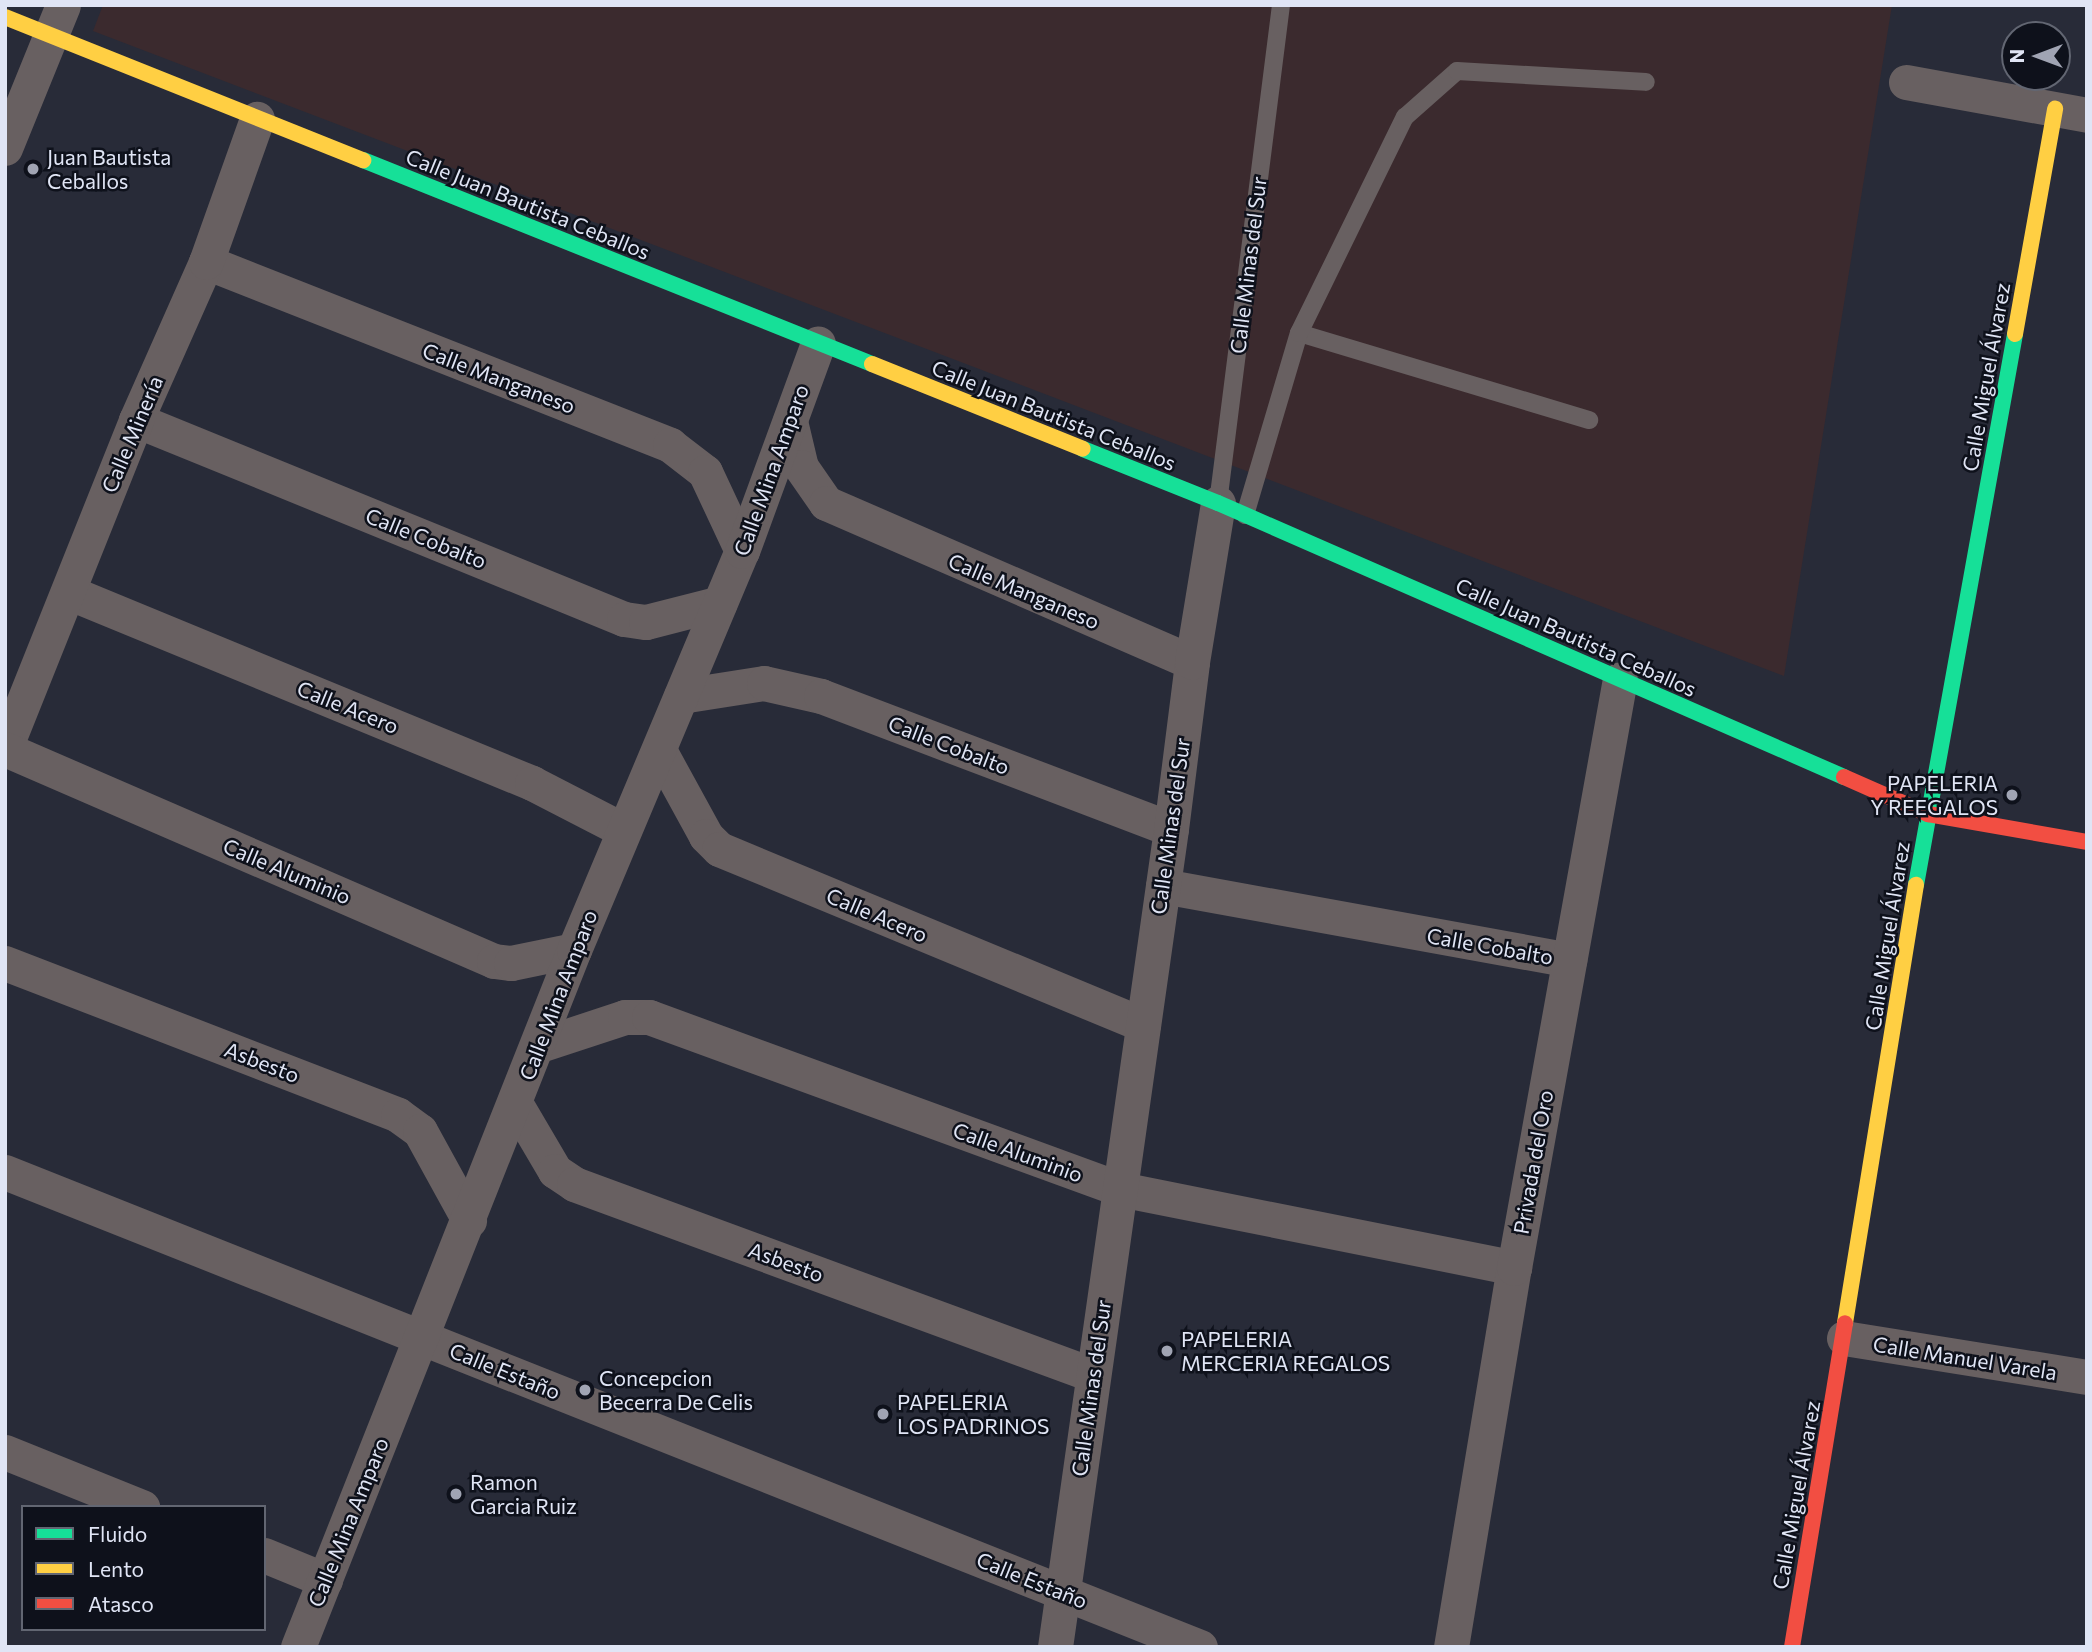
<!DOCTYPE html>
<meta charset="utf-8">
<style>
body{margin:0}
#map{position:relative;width:2092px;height:1652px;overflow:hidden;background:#282b38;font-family:Commissioner,sans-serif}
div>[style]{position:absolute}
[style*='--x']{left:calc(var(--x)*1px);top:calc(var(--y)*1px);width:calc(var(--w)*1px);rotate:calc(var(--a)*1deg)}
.industrial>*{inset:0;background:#3b2a2e}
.lane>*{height:18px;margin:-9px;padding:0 9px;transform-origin:9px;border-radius:9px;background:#686061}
.street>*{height:35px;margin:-17.5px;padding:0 17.5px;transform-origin:17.5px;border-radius:17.5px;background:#686061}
.fast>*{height:16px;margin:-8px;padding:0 8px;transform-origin:8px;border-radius:8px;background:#16e098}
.slow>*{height:16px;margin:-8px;padding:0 8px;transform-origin:8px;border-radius:8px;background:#ffcf43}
.jam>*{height:16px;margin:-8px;padding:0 8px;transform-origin:8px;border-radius:8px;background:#f24e42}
.dots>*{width:19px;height:19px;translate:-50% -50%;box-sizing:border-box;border:4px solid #0e111b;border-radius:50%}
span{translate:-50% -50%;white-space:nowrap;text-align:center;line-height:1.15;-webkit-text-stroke:5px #0e111b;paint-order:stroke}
.poi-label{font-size:21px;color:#e0e5f5}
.left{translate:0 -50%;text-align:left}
.right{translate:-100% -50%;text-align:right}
.street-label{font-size:21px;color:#e0e5f5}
.frame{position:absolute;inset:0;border:7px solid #e0e5f5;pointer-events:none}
.legend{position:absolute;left:21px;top:1505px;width:245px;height:126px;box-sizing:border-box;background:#0e111b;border:2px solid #626672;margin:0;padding:9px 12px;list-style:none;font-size:21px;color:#e0e5f5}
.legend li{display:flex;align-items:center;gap:14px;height:35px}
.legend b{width:35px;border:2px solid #626672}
.north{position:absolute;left:2001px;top:21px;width:70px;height:70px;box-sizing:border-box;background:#0e111b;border:2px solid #626672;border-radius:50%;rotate:270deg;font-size:19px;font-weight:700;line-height:28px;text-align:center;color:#e0e5f5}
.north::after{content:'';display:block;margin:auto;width:24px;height:32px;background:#a0a4b3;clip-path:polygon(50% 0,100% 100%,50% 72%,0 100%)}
</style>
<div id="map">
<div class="industrial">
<div style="clip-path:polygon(103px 5px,1892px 5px,1784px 676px,93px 31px)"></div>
</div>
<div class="lane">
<div style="--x:1299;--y:333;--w:303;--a:16.7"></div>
<div style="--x:1218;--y:503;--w:502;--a:-82.79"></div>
<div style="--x:1245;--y:515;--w:190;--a:-73.5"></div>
<div style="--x:1299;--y:333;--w:241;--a:-63.9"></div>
<div style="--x:1405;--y:117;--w:69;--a:-41.5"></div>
<div style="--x:1457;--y:71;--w:189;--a:3.3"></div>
</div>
<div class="street">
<div style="--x:1906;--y:82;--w:184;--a:10.3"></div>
<div style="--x:5;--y:148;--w:154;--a:-67.9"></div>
<div style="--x:206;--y:262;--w:499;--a:21.5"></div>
<div style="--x:670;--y:445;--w:44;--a:37.6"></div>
<div style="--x:705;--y:472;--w:87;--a:64.9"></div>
<div style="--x:136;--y:420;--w:527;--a:22.18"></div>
<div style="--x:624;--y:619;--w:22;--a:8"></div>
<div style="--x:646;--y:622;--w:76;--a:-14.4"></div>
<div style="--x:790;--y:421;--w:47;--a:76.6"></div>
<div style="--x:801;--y:467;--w:44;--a:55.2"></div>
<div style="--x:826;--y:503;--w:399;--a:23.5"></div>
<div style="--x:68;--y:592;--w:502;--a:22.37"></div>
<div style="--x:532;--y:783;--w:102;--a:27.3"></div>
<div style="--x:681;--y:696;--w:84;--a:-8.9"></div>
<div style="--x:764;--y:683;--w:58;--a:12.8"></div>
<div style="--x:821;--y:696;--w:374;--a:20.8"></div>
<div style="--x:5;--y:748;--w:353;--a:-68.2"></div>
<div style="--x:136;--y:420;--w:173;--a:-66.1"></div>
<div style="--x:206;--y:262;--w:152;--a:-70.4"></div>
<div style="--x:5;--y:749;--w:533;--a:23.44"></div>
<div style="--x:494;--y:961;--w:17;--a:7"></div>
<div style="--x:511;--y:963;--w:64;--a:-11.7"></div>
<div style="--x:659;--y:750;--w:98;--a:61.3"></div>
<div style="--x:706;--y:836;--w:18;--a:45"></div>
<div style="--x:719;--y:849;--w:459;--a:22.5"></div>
<div style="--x:1163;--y:886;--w:413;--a:10.3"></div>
<div style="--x:5;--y:963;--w:421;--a:21.1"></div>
<div style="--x:398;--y:1115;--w:27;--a:36"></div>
<div style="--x:420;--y:1131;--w:102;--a:61.2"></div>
<div style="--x:537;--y:1046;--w:93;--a:-18.2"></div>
<div style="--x:625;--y:1017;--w:24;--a:0"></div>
<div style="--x:649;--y:1017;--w:501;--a:20.06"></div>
<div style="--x:1120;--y:1189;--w:402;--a:11.3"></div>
<div style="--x:515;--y:1103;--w:79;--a:59.5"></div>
<div style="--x:555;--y:1171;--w:23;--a:34"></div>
<div style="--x:574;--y:1184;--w:553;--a:20.2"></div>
<div style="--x:5;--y:1172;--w:1286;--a:21.68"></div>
<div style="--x:1844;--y:1338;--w:246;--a:9.1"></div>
<div style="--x:5;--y:1452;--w:148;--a:21.9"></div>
<div style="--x:264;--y:1555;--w:66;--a:22.3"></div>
<div style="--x:298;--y:1647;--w:750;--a:-68.4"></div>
<div style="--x:574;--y:950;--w:433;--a:-67.2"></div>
<div style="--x:742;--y:551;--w:221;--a:-69.9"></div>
<div style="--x:1055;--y:1647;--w:826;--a:-81.93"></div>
<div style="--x:1171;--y:829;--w:168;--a:-82.8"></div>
<div style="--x:1192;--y:662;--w:161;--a:-80.7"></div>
<div style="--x:1451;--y:1647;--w:384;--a:-80.6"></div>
<div style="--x:1514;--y:1268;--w:598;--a:-79.8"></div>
</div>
<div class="fast">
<div style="--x:363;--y:160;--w:548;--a:21.84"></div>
<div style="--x:1083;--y:449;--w:145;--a:21.8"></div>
<div style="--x:1218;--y:503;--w:683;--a:23.64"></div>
<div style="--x:1916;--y:885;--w:560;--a:-79.81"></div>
</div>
<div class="slow">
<div style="--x:5;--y:17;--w:386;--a:21.8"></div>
<div style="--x:2015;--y:334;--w:229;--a:-79.9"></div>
<div style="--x:872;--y:364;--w:227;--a:21.9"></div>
<div style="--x:1845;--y:1323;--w:444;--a:-80.8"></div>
</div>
<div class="jam">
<div style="--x:1844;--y:777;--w:92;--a:23.8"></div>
<div style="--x:1928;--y:814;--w:161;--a:10"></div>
<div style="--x:1792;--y:1647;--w:328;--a:-80.7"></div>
</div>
<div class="dots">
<div style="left:33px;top:169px;background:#a0a4b3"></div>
<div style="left:2012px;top:795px;background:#a0a4b3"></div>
<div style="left:1167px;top:1351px;background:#a0a4b3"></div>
<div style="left:585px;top:1390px;background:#a0a4b3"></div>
<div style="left:883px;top:1414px;background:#a0a4b3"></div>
<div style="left:456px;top:1494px;background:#a0a4b3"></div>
</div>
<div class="poi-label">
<span class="left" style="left:47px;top:169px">Juan Bautista<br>Ceballos</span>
<span class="right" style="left:1998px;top:795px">PAPELERIA<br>Y REEGALOS</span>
<span class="left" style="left:1181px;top:1351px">PAPELERIA<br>MERCERIA REGALOS</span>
<span class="left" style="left:599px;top:1390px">Concepcion<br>Becerra De Celis</span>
<span class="left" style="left:897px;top:1414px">PAPELERIA<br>LOS PADRINOS</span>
<span class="left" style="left:470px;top:1494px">Ramon<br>Garcia Ruiz</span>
</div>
<div class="street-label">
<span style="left:528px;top:204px;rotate:22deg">Calle Juan Bautista Ceballos</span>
<span style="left:1248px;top:265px;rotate:-83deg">Calle Minas del Sur</span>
<span style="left:1986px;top:377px;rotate:-80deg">Calle Miguel Álvarez</span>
<span style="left:499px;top:378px;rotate:21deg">Calle Manganeso</span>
<span style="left:1054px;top:415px;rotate:22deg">Calle Juan Bautista Ceballos</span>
<span style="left:132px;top:434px;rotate:-67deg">Calle Minería</span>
<span style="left:771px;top:470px;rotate:-70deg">Calle Mina Amparo</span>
<span style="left:426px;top:538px;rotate:22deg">Calle Cobalto</span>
<span style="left:1024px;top:591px;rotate:23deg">Calle Manganeso</span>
<span style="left:1576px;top:637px;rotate:24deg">Calle Juan Bautista Ceballos</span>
<span style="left:348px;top:707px;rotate:22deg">Calle Acero</span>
<span style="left:949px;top:745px;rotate:21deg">Calle Cobalto</span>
<span style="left:1170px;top:826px;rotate:-82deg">Calle Minas del Sur</span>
<span style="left:287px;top:871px;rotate:23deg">Calle Aluminio</span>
<span style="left:877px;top:915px;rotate:23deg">Calle Acero</span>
<span style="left:1887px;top:936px;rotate:-81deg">Calle Miguel Álvarez</span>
<span style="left:1490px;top:946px;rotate:10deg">Calle Cobalto</span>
<span style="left:558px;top:995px;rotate:-69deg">Calle Mina Amparo</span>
<span style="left:262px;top:1062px;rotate:21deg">Asbesto</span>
<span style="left:1018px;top:1152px;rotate:20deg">Calle Aluminio</span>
<span style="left:1533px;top:1162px;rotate:-80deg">Privada del Oro</span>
<span style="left:786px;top:1262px;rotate:20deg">Asbesto</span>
<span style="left:1965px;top:1358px;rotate:9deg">Calle Manuel Varela</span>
<span style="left:505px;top:1371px;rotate:22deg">Calle Estaño</span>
<span style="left:1091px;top:1388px;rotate:-82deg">Calle Minas del Sur</span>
<span style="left:1796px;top:1495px;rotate:-80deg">Calle Miguel Álvarez</span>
<span style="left:348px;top:1522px;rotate:-68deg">Calle Mina Amparo</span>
<span style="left:1032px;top:1580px;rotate:22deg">Calle Estaño</span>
</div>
<div class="frame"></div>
<ul class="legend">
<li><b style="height:9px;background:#16e098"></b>Fluido</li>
<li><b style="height:9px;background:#ffcf43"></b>Lento</li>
<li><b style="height:9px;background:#f24e42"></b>Atasco</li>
</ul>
<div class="north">N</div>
</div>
